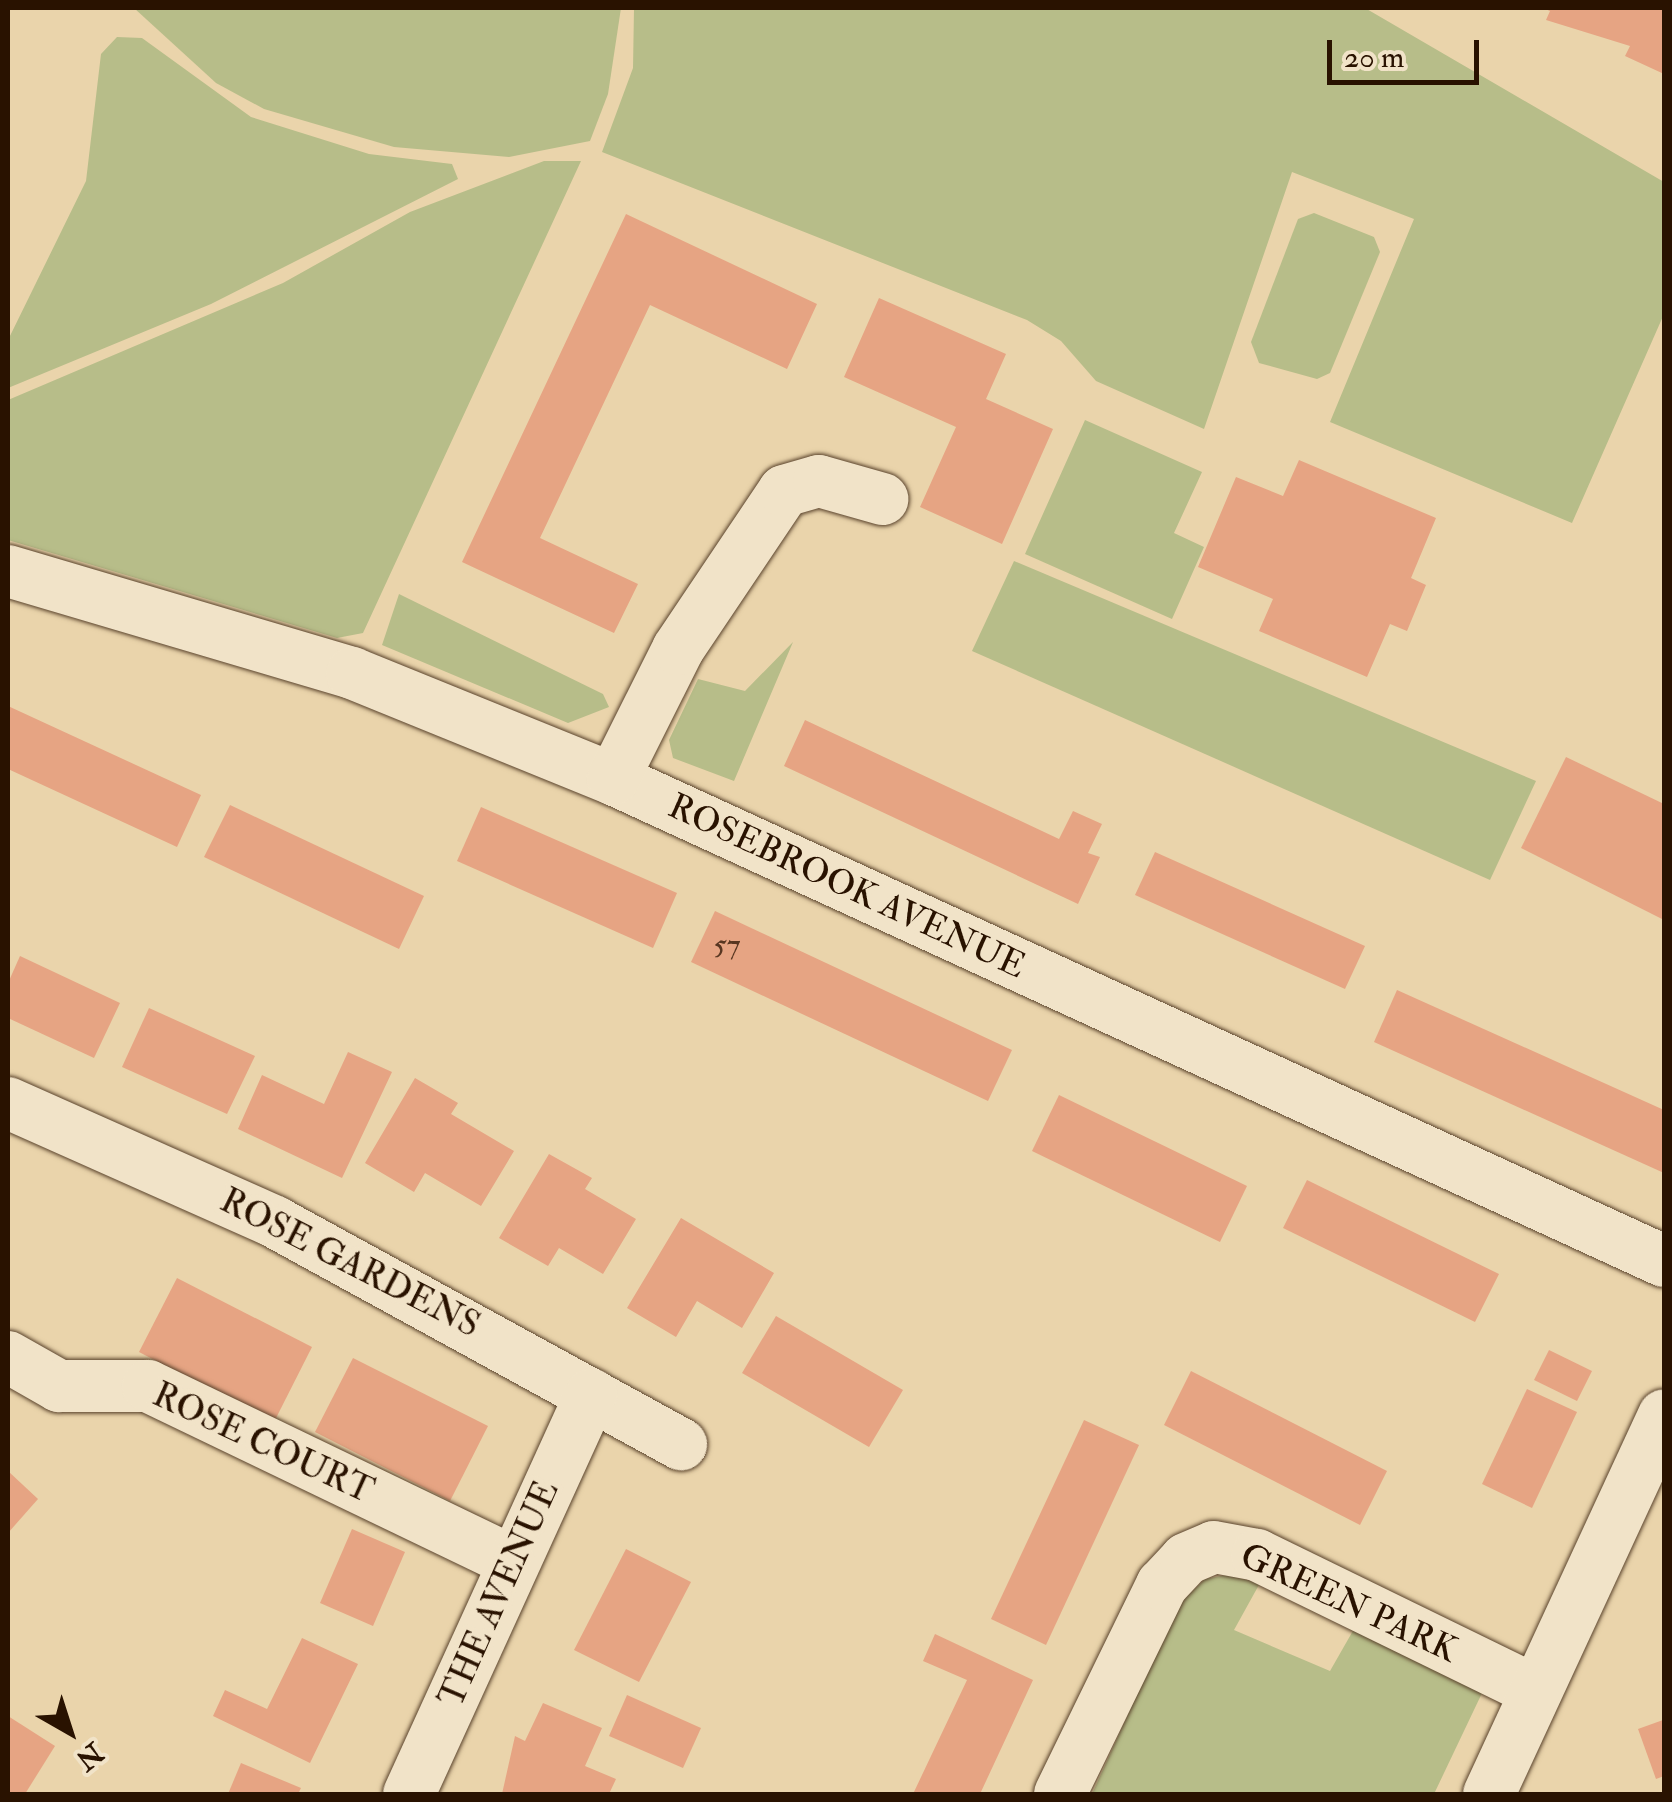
<!DOCTYPE html>
<style>
body{margin:0}
#map{position:relative;width:1672px;height:1802px;overflow:hidden;background:#ead4ab;font-family:"IM FELL Double Pica",serif}
div>[style]{position:absolute}
[style*='--x']{left:calc(var(--x)*1px);top:calc(var(--y)*1px);width:calc(var(--w)*1px);rotate:calc(var(--a)*1deg)}
.green>*{inset:0;background:#b7bd89}
.building>*{inset:0;background:#e6a483}
.roads{filter:drop-shadow(0 0 2px #59422b) drop-shadow(0 0 2px #59422b)}
.street>*{height:52px;margin:-26px;padding:0 26px;transform-origin:26px;border-radius:26px;background:#f1e3c8}
span{translate:-50% -50%;white-space:nowrap;text-align:center;line-height:1.15;-webkit-text-stroke:10px #f1e3c8;paint-order:stroke}
.number-label{font-size:30px;color:#583621}
.number-label span{-webkit-text-stroke-width:0}
.street-label{font-size:35px;color:#291200}
.frame{position:absolute;inset:0;border:10px solid #291200;pointer-events:none}
.north{position:absolute;left:20px;top:1682px;width:100px;height:100px;-webkit-text-stroke:8px #f1e3c8;paint-order:stroke;rotate:141deg;font-size:28px;font-weight:700;line-height:40px;text-align:center;color:#291200}
.north::after{content:'';display:block;margin:auto;width:35px;height:45px;background:#291200;clip-path:polygon(50% 0,100% 100%,50% 72%,0 100%)}
.scale{position:absolute;left:1327px;top:40px;width:152px;height:45px;box-sizing:border-box;border:5px solid #291200;border-top:0;padding-left:12px;font-size:30px;line-height:35px;white-space:nowrap;color:#291200;-webkit-text-stroke:8px #f1e3c8;paint-order:stroke}
</style>
<div id="map">
<div class="green">
<div style="clip-path:polygon(134px 8px,621px 8px,608px 94px,590px 141px,509px 157px,394px 147px,264px 109px,216px 83px)"></div>
<div style="clip-path:polygon(634px 8px,1365px 8px,1664px 182px,1664px 314px,1572px 523px,1330px 422px,1414px 219px,1292px 172px,1204px 429px,1096px 381px,1061px 341px,1027px 320px,602px 152px,633px 68px)"></div>
<div style="clip-path:polygon(117px 37px,142px 38px,251px 117px,369px 154px,452px 164px,458px 179px,211px 304px,8px 388px,8px 340px,86px 181px,101px 54px)"></div>
<div style="clip-path:polygon(544px 161px,581px 161px,363px 633px,337px 638px,8px 540px,8px 400px,283px 283px,410px 212px)"></div>
<div style="clip-path:polygon(1314px 213px,1374px 237px,1380px 252px,1330px 373px,1317px 379px,1259px 363px,1251px 342px,1298px 219px)"></div>
<div style="clip-path:polygon(1085px 420px,1202px 472px,1174px 533px,1204px 547px,1172px 619px,1025px 554px)"></div>
<div style="clip-path:polygon(1014px 561px,1536px 781px,1490px 880px,972px 651px)"></div>
<div style="clip-path:polygon(399px 594px,603px 694px,609px 707px,568px 723px,382px 645px)"></div>
<div style="clip-path:polygon(793px 642px,734px 781px,673px 758px,669px 740px,698px 679px,745px 691px)"></div>
<div style="clip-path:polygon(1226px 1575px,1260px 1583px,1234px 1630px,1330px 1671px,1354px 1629px,1483px 1691px,1434px 1794px,1092px 1794px,1177px 1606px,1205px 1579px)"></div>
</div>
<div class="building">
<div style="clip-path:polygon(1543px 8px,1664px 8px,1664px 74px,1625px 56px,1630px 46px,1546px 20px,1550px 11px)"></div>
<div style="clip-path:polygon(626px 214px,817px 304px,787px 369px,650px 305px,540px 538px,638px 584px,614px 633px,462px 562px)"></div>
<div style="clip-path:polygon(879px 298px,1006px 354px,986px 399px,1053px 429px,1002px 544px,920px 507px,956px 427px,844px 377px)"></div>
<div style="clip-path:polygon(1299px 460px,1436px 518px,1411px 578px,1426px 585px,1407px 631px,1390px 624px,1367px 677px,1259px 631px,1273px 599px,1198px 567px,1236px 477px,1283px 496px)"></div>
<div style="clip-path:polygon(8px 706px,201px 795px,177px 847px,8px 769px)"></div>
<div style="clip-path:polygon(805px 720px,1059px 839px,1073px 811px,1102px 824px,1088px 853px,1100px 857px,1078px 904px,784px 766px)"></div>
<div style="clip-path:polygon(1566px 757px,1664px 804px,1664px 920px,1521px 848px)"></div>
<div style="clip-path:polygon(230px 805px,424px 896px,399px 949px,204px 857px)"></div>
<div style="clip-path:polygon(481px 807px,677px 893px,653px 948px,457px 861px)"></div>
<div style="clip-path:polygon(1155px 852px,1365px 946px,1345px 989px,1135px 895px)"></div>
<div style="clip-path:polygon(715px 911px,1012px 1050px,988px 1101px,691px 962px)"></div>
<div style="clip-path:polygon(20px 956px,120px 1003px,94px 1058px,8px 1018px,8px 983px)"></div>
<div style="clip-path:polygon(1397px 990px,1664px 1110px,1664px 1173px,1374px 1042px)"></div>
<div style="clip-path:polygon(149px 1008px,255px 1056px,227px 1114px,122px 1067px)"></div>
<div style="clip-path:polygon(348px 1052px,392px 1072px,342px 1178px,238px 1129px,262px 1075px,324px 1104px)"></div>
<div style="clip-path:polygon(415px 1078px,458px 1103px,451px 1114px,514px 1151px,481px 1206px,425px 1173px,414px 1192px,365px 1163px)"></div>
<div style="clip-path:polygon(1059px 1095px,1247px 1186px,1220px 1242px,1032px 1151px)"></div>
<div style="clip-path:polygon(549px 1154px,592px 1178px,585px 1189px,636px 1219px,603px 1274px,559px 1248px,548px 1266px,499px 1238px)"></div>
<div style="clip-path:polygon(1307px 1180px,1499px 1274px,1475px 1322px,1283px 1228px)"></div>
<div style="clip-path:polygon(681px 1218px,774px 1273px,742px 1328px,697px 1301px,676px 1337px,627px 1308px)"></div>
<div style="clip-path:polygon(177px 1278px,312px 1347px,274px 1422px,139px 1352px)"></div>
<div style="clip-path:polygon(776px 1316px,903px 1390px,869px 1447px,742px 1373px)"></div>
<div style="clip-path:polygon(1549px 1350px,1592px 1371px,1577px 1401px,1534px 1380px)"></div>
<div style="clip-path:polygon(353px 1358px,488px 1426px,450px 1501px,315px 1432px)"></div>
<div style="clip-path:polygon(1191px 1371px,1387px 1471px,1360px 1525px,1164px 1425px)"></div>
<div style="clip-path:polygon(1527px 1389px,1577px 1412px,1532px 1508px,1482px 1484px)"></div>
<div style="clip-path:polygon(1084px 1420px,1139px 1445px,1046px 1645px,991px 1619px)"></div>
<div style="clip-path:polygon(8px 1471px,38px 1499px,8px 1533px)"></div>
<div style="clip-path:polygon(352px 1529px,405px 1552px,373px 1626px,320px 1603px)"></div>
<div style="clip-path:polygon(626px 1549px,691px 1582px,639px 1682px,574px 1650px)"></div>
<div style="clip-path:polygon(935px 1634px,1033px 1680px,980px 1794px,913px 1794px,967px 1680px,923px 1661px)"></div>
<div style="clip-path:polygon(302px 1638px,358px 1664px,310px 1763px,213px 1716px,225px 1690px,267px 1709px)"></div>
<div style="clip-path:polygon(627px 1695px,701px 1728px,683px 1768px,609px 1736px)"></div>
<div style="clip-path:polygon(543px 1703px,602px 1728px,585px 1766px,616px 1779px,609px 1794px,502px 1794px,515px 1736px,525px 1741px)"></div>
<div style="clip-path:polygon(8px 1716px,55px 1746px,25px 1794px,8px 1794px)"></div>
<div style="clip-path:polygon(1663px 1720px,1664px 1776px,1656px 1779px,1638px 1729px)"></div>
<div style="clip-path:polygon(241px 1763px,301px 1788px,298px 1794px,228px 1794px)"></div>
</div>
<div class="roads">
<div class="street">
<div style="--x:8;--y:571;--w:359;--a:16.5"></div>
<div style="--x:352;--y:673;--w:282;--a:22.1"></div>
<div style="--x:613;--y:779;--w:1156;--a:24.64"></div>
<div style="--x:613;--y:779;--w:145;--a:-63.4"></div>
<div style="--x:678;--y:649;--w:190;--a:-56.1"></div>
<div style="--x:784;--y:491;--w:36;--a:-16"></div>
<div style="--x:819;--y:481;--w:66;--a:15.9"></div>
<div style="--x:8;--y:1103;--w:292;--a:24"></div>
<div style="--x:275;--y:1222;--w:463;--a:28.7"></div>
<div style="--x:8;--y:1357;--w:59;--a:29.6"></div>
<div style="--x:59;--y:1386;--w:89;--a:0"></div>
<div style="--x:148;--y:1386;--w:405;--a:25.7"></div>
<div style="--x:409;--y:1794;--w:439;--a:-65.5"></div>
<div style="--x:1060;--y:1794;--w:233;--a:-64"></div>
<div style="--x:1162;--y:1585;--w:35;--a:-47"></div>
<div style="--x:1186;--y:1559;--w:30;--a:-23"></div>
<div style="--x:1214;--y:1547;--w:44;--a:10.5"></div>
<div style="--x:1257;--y:1555;--w:310;--a:26"></div>
<div style="--x:1489;--y:1794;--w:417;--a:-65.2"></div>
</div>
</div>
<div class="number-label">
<span style="left:727px;top:945px">57</span>
</div>
<div class="street-label">
<span style="left:847px;top:886px;rotate:25deg">ROSEBROOK AVENUE</span>
<span style="left:350px;top:1263px;rotate:27deg">ROSE GARDENS</span>
<span style="left:263px;top:1443px;rotate:25deg">ROSE COURT</span>
<span style="left:499px;top:1594px;rotate:-66deg">THE AVENUE</span>
<span style="left:1349px;top:1603px;rotate:25deg">GREEN PARK</span>
</div>
<div class="frame"></div>
<div class="north">N</div>
<div class="scale">20 m</div>
</div>
